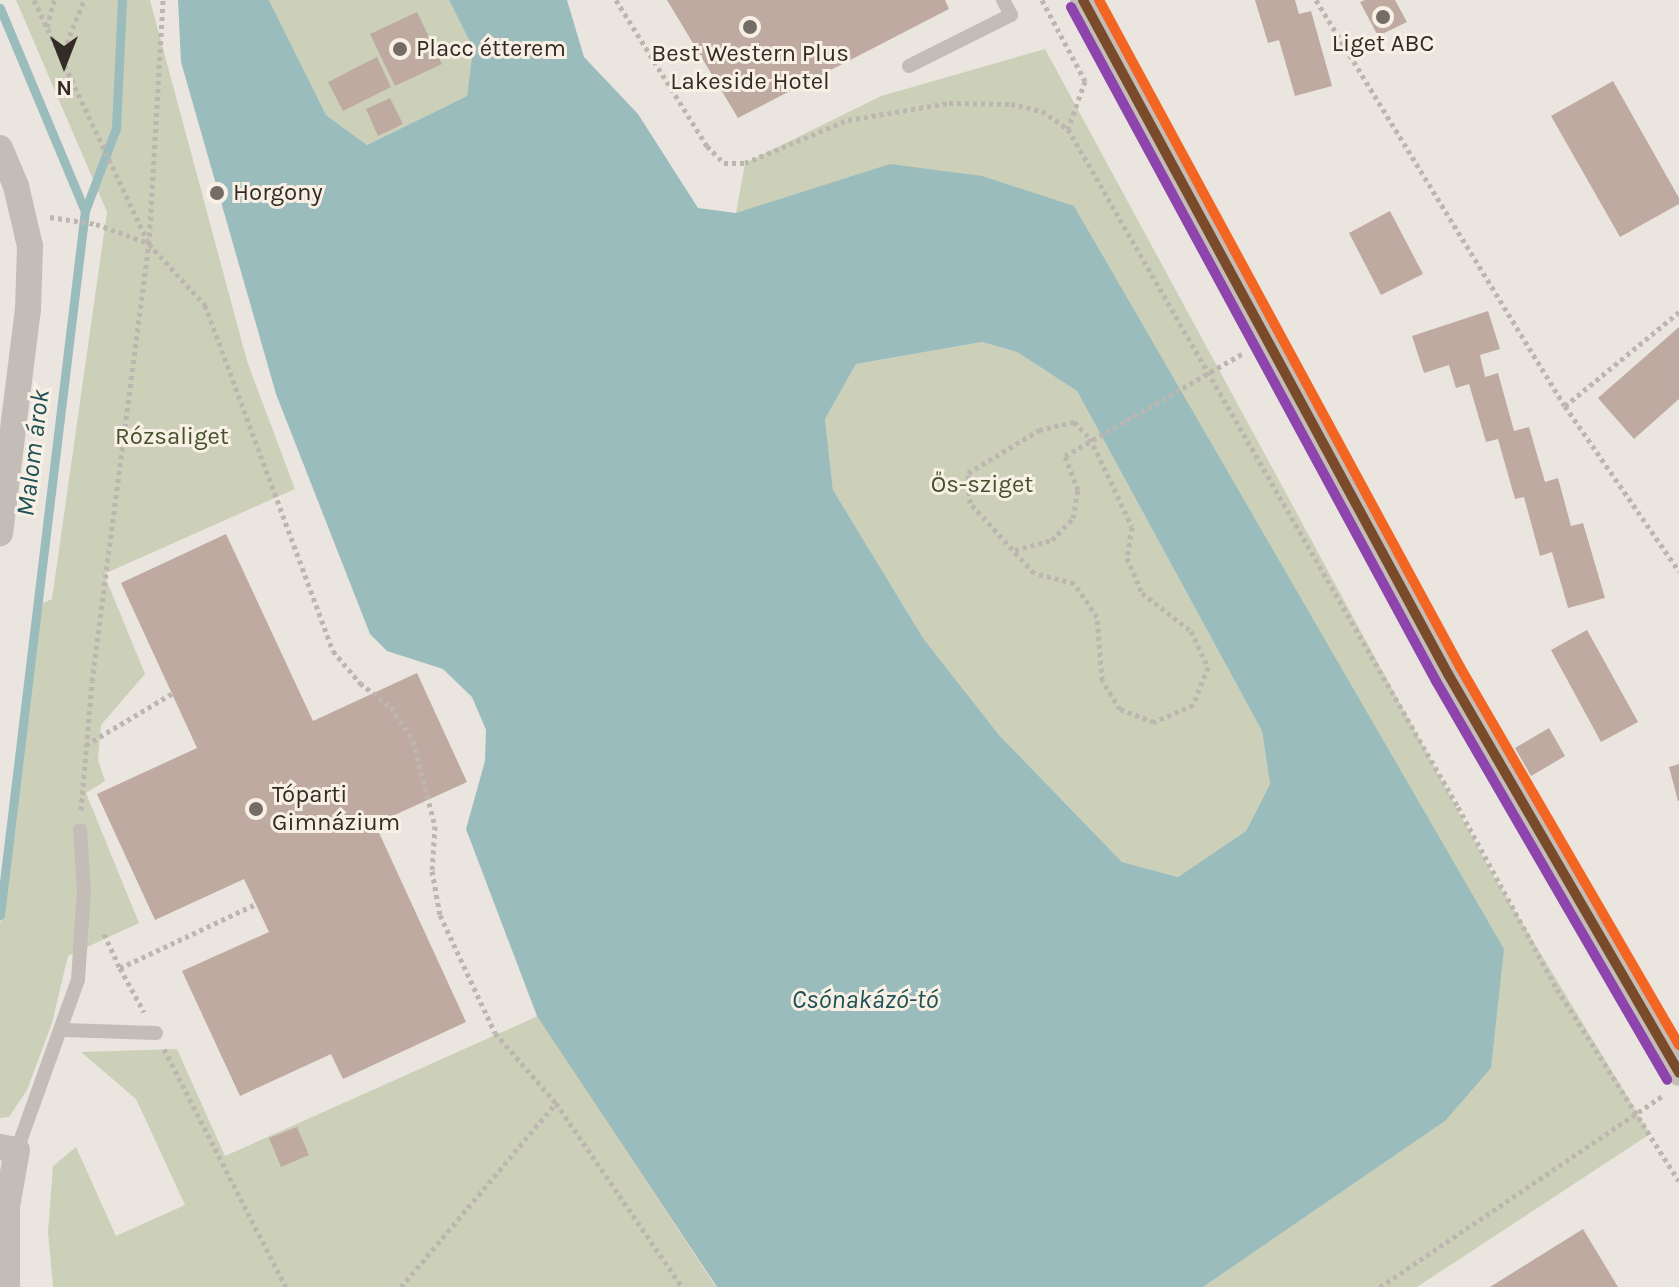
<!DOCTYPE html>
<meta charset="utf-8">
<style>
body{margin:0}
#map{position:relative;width:1679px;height:1287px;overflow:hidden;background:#ebe5df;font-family:Karla,sans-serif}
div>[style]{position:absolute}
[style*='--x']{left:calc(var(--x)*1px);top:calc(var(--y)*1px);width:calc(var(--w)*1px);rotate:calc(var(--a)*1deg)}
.green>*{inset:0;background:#ccd0b8}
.water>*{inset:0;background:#9abcbc}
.stream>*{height:9px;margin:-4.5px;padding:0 4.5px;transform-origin:4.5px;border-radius:4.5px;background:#9abcbc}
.building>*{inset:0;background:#beaaa0}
.path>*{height:5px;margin-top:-2.5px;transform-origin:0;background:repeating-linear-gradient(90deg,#bdb6b0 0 4px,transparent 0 8px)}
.service>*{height:14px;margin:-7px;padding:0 7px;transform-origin:7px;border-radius:7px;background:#c4bdb7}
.minor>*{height:26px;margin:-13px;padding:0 13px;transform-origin:13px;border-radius:13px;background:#c4bdb7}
.bus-1>*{height:10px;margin:-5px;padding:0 5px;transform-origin:5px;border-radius:5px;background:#7a4b2a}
.bus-2>*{height:10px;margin:-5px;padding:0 5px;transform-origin:5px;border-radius:5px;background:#8e44ad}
.bus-3>*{height:10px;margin:-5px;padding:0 5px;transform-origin:5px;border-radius:5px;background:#f26522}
.dots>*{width:22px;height:22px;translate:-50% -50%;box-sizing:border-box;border:4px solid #f9f0e5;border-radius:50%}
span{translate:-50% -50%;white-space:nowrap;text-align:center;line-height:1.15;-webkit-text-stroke:6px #f9f0e5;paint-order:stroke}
.poi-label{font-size:24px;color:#342b26}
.left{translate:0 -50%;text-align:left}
.park-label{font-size:24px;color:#43522a}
.water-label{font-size:26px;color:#1d5155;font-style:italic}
.north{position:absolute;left:24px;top:24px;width:80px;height:80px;-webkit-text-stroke:6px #f9f0e5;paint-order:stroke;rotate:180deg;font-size:22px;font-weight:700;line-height:32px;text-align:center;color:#342b26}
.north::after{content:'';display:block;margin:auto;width:28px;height:36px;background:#342b26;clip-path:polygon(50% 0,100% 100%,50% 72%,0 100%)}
</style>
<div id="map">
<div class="green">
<div style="clip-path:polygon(16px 0,150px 0,247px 361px,295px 489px,104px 574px,145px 674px,101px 725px,98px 760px,105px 781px,86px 793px,139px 923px,68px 956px,52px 1023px,27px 1090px,9px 1117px,0 1118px,0 925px,39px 605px,52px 599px,107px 212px)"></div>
<div style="clip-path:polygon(269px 0,449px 0,473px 48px,467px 96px,367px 145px,326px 115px)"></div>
<div style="clip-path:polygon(1045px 49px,1493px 875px,1650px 1134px,1417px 1287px,1203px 1287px,1445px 1121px,1176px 390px,1074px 206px,736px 213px,745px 163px,881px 96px)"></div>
<div style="clip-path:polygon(982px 342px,1017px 352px,1077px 391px,1262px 731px,1270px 784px,1246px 831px,1178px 877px,1122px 862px,999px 735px,923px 638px,833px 490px,825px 419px,856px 364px)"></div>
<div style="clip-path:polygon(538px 1016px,716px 1287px,53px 1287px,48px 1232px,53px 1166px,76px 1147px,116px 1236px,185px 1205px,136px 1099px,81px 1052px,177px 1049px,225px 1156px)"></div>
</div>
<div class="water">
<div style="clip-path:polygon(evenodd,178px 0,269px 0,326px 115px,367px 145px,467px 96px,473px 48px,449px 0,567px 0,584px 57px,638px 114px,698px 208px,736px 213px,890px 164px,982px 176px,1074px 206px,1504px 949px,1491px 1068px,1445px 1121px,1203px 1287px,717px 1287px,537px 1016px,466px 829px,485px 761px,486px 730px,472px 697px,443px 669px,387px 651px,370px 634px,276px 394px,181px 62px,178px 0,982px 342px,1017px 352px,1077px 391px,1262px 731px,1270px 784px,1246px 831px,1178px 877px,1122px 862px,999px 735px,923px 638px,833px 490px,825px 419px,856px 364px,982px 342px)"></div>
</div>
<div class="stream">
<div style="--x:0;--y:8;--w:220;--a:67.3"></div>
<div style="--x:0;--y:915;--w:709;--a:-83.12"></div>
<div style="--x:85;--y:211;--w:89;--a:-69.5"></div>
<div style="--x:116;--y:128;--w:128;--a:-87.3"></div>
</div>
<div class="building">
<div style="clip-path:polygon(667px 0,945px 0,949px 9px,738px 118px)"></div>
<div style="clip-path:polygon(1255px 0,1295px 0,1299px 14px,1311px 11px,1332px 86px,1295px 96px,1279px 40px,1268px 43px)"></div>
<div style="clip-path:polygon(1365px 0,1395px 0,1407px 22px,1378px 36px,1360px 2px)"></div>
<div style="clip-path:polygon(417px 12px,442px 64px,395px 86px,370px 34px)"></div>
<div style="clip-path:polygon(377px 57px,391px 87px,343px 111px,328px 82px)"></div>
<div style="clip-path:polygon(1613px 81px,1679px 198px,1679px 204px,1620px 237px,1551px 116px)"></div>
<div style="clip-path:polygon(390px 98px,403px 124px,378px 136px,366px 109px)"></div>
<div style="clip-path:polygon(1390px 211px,1423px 274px,1381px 295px,1349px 233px)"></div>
<div style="clip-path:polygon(1488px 311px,1500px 349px,1480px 355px,1485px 377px,1498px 373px,1514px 431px,1529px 427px,1545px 482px,1558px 478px,1571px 526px,1583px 523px,1605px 598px,1568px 608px,1552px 552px,1540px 556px,1524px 497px,1515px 499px,1498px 439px,1486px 442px,1469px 384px,1456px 388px,1449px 365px,1424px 373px,1412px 336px)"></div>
<div style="clip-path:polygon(1679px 327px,1679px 399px,1634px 439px,1598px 398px)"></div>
<div style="clip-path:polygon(226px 534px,313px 721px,417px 673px,467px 782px,375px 824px,466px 1022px,343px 1079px,331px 1054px,240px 1096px,182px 971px,269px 932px,244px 879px,155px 920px,97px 794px,197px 748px,121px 583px)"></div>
<div style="clip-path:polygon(1587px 630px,1638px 722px,1601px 742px,1551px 650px)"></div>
<div style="clip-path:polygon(1549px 728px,1565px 756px,1531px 776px,1515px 748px)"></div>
<div style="clip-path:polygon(1679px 764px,1679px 801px,1678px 801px,1669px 767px)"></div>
<div style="clip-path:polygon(297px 1127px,309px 1155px,281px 1167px,269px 1138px)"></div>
<div style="clip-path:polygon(1583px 1229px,1618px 1287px,1490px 1287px)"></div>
</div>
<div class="path">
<div style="--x:34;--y:0;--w:270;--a:64.8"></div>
<div style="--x:149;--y:244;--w:83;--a:47.4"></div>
<div style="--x:205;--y:305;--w:369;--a:69.7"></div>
<div style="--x:333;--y:651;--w:42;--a:49.8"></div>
<div style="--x:360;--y:683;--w:39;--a:38"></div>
<div style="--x:391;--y:707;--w:40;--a:57.1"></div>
<div style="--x:413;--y:741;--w:88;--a:75.5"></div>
<div style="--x:435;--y:826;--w:45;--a:93.8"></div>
<div style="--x:432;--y:871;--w:45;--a:79.7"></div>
<div style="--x:440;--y:915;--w:130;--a:65"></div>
<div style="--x:495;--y:1033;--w:93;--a:48.9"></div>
<div style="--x:556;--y:1103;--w:223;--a:55.6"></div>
<div style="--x:616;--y:0;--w:172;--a:58.1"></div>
<div style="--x:707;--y:146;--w:24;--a:45"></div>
<div style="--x:724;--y:163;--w:21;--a:0"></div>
<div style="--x:745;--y:163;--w:112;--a:-22.7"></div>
<div style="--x:848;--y:120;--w:102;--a:-9.6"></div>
<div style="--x:949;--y:103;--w:62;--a:0.9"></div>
<div style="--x:1011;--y:104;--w:32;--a:13"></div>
<div style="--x:1042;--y:111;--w:32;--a:35"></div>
<div style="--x:1068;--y:129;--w:782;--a:60.09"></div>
<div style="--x:1458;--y:807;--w:207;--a:61.5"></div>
<div style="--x:1557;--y:989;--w:227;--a:57.6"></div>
<div style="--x:1042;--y:0;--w:92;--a:62"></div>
<div style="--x:1085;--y:81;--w:51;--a:109.5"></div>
<div style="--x:1316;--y:0;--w:476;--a:58.5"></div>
<div style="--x:1565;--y:406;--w:201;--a:55.4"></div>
<div style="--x:47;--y:27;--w:28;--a:-75"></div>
<div style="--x:61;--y:58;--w:62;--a:-68.4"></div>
<div style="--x:50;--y:217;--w:47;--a:8.7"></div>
<div style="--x:96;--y:224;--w:55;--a:20.1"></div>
<div style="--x:1565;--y:406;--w:148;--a:-39.5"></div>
<div style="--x:1074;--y:422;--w:23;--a:45"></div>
<div style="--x:1090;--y:438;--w:98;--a:64.7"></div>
<div style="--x:1132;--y:527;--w:31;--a:99"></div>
<div style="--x:1127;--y:558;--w:38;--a:67"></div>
<div style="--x:1142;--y:593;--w:62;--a:37.8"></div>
<div style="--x:1191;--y:631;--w:40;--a:65"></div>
<div style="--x:1208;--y:667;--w:41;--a:111.5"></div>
<div style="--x:1193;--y:705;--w:43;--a:156.4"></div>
<div style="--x:1154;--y:722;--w:36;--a:-159"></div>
<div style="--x:1120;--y:709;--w:34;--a:-122"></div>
<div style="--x:1102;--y:680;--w:63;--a:-94.5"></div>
<div style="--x:1097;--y:617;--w:41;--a:-124.1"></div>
<div style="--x:1074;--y:583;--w:41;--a:-166"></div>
<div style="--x:1034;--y:573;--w:95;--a:-132.4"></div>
<div style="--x:970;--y:503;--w:30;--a:-94"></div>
<div style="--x:968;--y:473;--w:83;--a:-31.2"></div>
<div style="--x:1039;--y:430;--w:36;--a:-13"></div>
<div style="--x:1015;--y:550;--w:38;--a:-15"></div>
<div style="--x:1052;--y:540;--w:30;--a:-46"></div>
<div style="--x:1073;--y:518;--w:28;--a:-80"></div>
<div style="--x:1078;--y:490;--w:36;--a:-111"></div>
<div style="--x:1065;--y:456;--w:208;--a:-30"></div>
<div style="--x:86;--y:745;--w:101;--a:-30.9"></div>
<div style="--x:81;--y:810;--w:129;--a:-85.1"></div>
<div style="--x:92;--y:681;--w:441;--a:-82.6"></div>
<div style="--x:149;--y:244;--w:244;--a:-86.7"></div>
<div style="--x:104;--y:934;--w:38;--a:65"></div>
<div style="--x:120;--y:968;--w:150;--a:-25.2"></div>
<div style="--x:120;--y:968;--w:50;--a:61.4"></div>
<div style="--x:164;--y:1049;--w:267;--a:62.9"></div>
<div style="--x:401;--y:1287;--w:241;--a:-49.9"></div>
<div style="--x:1380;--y:1287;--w:343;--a:-34.1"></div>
</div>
<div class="service">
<div style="--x:909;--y:66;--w:114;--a:-26.6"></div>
<div style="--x:1011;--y:15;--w:17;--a:-118"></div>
<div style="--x:64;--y:1030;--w:92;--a:1.9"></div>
<div style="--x:17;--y:1150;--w:181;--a:-70.3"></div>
<div style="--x:78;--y:980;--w:90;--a:-86.2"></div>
<div style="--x:84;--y:890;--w:60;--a:-93.8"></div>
</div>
<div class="minor">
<div style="--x:1083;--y:0;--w:766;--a:61.56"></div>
<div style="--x:1448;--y:674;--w:461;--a:59.9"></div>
<div style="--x:0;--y:148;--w:41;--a:67.2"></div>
<div style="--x:16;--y:186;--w:62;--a:76.9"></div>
<div style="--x:30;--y:246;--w:63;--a:91.8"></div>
<div style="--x:28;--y:309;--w:226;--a:97.1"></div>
<div style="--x:0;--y:1147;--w:17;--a:10"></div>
<div style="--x:17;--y:1150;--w:58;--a:100"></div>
<div style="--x:7;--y:1207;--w:80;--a:90"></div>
</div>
<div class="bus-1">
<div style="--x:1083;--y:0;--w:766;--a:61.56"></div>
<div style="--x:1448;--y:674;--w:461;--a:59.9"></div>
</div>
<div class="bus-2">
<div style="--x:1071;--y:7;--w:766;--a:61.56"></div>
<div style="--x:1436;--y:681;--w:461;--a:59.9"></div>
</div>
<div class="bus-3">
<div style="--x:1099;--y:0;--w:758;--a:61.58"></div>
<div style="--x:1460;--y:667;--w:437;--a:59.9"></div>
</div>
<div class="dots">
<div style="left:1383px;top:17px;background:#746c67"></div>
<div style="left:750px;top:27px;background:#746c67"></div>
<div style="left:400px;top:49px;background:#746c67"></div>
<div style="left:217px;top:193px;background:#746c67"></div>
<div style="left:256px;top:809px;background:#746c67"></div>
</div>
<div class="poi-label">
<span style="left:1383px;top:44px">Liget ABC</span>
<span class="left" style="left:416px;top:49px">Placc étterem</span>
<span style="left:750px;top:68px">Best Western Plus<br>Lakeside Hotel</span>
<span class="left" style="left:233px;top:193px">Horgony</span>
<span class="left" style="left:272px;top:809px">Tóparti<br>Gimnázium</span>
</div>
<div class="park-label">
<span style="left:172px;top:437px">Rózsaliget</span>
<span style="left:982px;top:485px">Ős-sziget</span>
</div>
<div class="water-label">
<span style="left:33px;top:453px;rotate:-83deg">Malom árok</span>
<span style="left:865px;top:1000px">Csónakázó-tó</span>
</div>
<div class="north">N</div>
</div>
